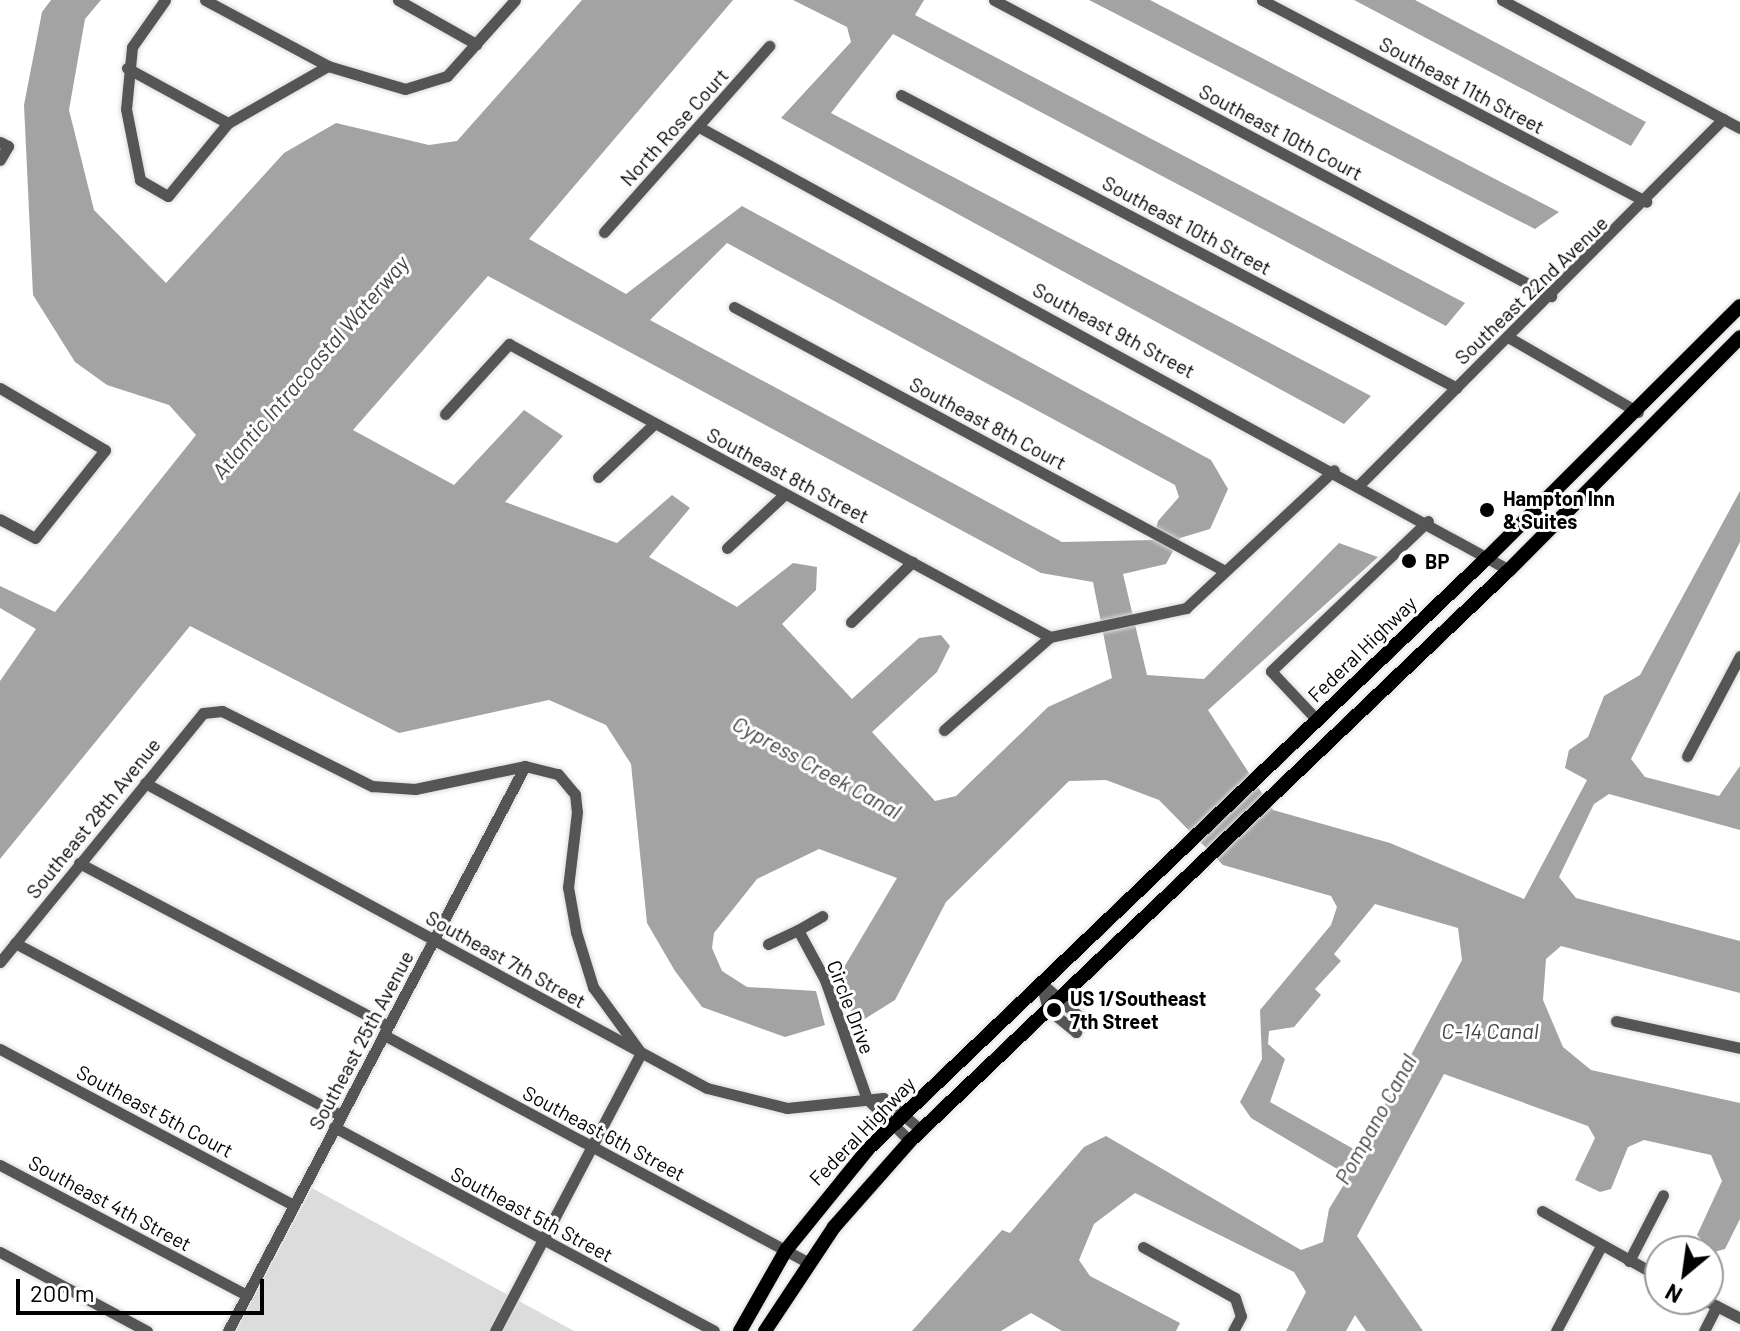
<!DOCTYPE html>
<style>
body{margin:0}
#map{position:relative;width:1740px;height:1331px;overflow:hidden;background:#fff;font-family:Barlow,sans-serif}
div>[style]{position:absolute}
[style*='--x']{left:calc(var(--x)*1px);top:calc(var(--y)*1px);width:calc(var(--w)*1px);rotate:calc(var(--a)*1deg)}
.green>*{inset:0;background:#dcdcdc}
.water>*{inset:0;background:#a3a3a3}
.roads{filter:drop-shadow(0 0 2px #dbdbdb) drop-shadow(0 0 2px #dbdbdb)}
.minor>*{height:11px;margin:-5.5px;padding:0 5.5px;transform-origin:5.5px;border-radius:5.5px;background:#555}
.major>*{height:14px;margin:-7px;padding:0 7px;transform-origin:7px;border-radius:7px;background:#000}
.dots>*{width:22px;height:22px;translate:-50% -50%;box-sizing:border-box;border:4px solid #fff;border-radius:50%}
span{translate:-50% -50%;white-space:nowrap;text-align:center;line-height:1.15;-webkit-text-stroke:6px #fff;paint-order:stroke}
.street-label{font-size:20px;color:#000}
.poi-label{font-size:20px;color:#000;font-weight:700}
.left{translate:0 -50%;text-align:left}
.water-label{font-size:22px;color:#444;font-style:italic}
.north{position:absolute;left:1644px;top:1235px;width:80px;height:80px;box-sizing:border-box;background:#fff;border:2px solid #999;border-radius:50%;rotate:209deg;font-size:22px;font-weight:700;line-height:32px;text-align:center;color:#000}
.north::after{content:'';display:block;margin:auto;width:28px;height:36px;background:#000;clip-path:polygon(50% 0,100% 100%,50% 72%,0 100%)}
.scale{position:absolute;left:16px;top:1279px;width:248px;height:36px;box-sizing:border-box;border:4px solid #000;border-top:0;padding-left:10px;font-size:24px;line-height:28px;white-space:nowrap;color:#000;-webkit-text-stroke:6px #fff;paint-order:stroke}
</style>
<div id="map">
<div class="green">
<div style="clip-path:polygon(312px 1188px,574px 1331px,236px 1331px)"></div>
</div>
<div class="water">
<div style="clip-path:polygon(evenodd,51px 0,101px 0,85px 19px,69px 110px,94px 210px,166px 283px,284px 153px,336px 123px,429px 145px,457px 141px,582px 0,733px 0,529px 239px,626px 294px,742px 206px,1211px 460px,1228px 489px,1210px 529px,1180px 538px,1166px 564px,1123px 574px,1147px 675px,1204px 679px,1339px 543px,1378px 557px,1208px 710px,1273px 810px,1390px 843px,1524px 899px,1587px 780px,1565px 768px,1569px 750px,1588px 737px,1604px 696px,1640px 675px,1740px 491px,1740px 542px,1631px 759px,1645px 777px,1719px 796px,1740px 766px,1740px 830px,1609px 794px,1594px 804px,1559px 877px,1576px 898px,1740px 941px,1740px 993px,1561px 946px,1546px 959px,1543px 1000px,1563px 1047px,1591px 1070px,1740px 1103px,1740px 1219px,1725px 1249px,1714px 1252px,1697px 1235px,1722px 1181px,1711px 1155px,1644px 1140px,1628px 1147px,1611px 1189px,1600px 1192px,1575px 1180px,1595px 1138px,1588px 1126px,1444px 1074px,1357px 1236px,1423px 1331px,1366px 1331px,1355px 1315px,1346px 1331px,1286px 1331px,1306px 1292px,1294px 1272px,1135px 1193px,1094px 1224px,1079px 1260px,1090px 1276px,1180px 1323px,1176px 1331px,1062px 1331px,1031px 1313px,1001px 1331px,912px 1331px,1002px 1230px,1010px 1233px,1084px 1147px,1106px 1136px,1301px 1250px,1323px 1242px,1329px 1209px,1349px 1176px,1251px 1118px,1240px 1102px,1262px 1059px,1260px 1010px,1331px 925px,1337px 907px,1331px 896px,1223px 865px,1159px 800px,1106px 780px,1069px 781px,946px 902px,895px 1000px,855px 1025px,840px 974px,897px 878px,819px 849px,757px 879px,714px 933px,712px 948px,722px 971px,747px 987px,816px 991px,825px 1025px,785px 1037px,702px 1007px,675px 971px,647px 923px,631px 764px,606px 725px,549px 700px,399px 733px,190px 626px,0 859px,0 681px,36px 629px,0 608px,0 586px,55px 612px,196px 435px,169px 405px,107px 385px,75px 362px,33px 295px,24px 105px,42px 12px,51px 0,727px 243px,1175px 485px,1179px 497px,1158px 521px,1153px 540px,1062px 542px,650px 320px,727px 243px,51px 0,488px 276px,1041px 573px,1093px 582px,1112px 678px,1048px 707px,956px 796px,935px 801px,872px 732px,937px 672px,950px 646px,941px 635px,919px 638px,852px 699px,782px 624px,816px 590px,817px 567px,793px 563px,737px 607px,649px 557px,690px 508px,672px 495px,617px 543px,505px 502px,563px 436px,524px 410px,454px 485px,353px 430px,488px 276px,51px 0,1375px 904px,1458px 928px,1462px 960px,1359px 1152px,1270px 1102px,1285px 1059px,1268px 1044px,1269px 1031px,1294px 1027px,1321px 995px,1315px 989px,1341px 961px,1334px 954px,1375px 904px)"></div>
<div style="clip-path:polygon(793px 0,924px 0,915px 15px,1465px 303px,1446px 326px,893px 34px,831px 113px,1371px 396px,1344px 424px,781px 118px,851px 42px,847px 27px)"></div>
<div style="clip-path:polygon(1089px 0,1150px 0,1559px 212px,1535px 229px)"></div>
<div style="clip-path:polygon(1354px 0,1415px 0,1646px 122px,1631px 146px)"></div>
</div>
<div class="roads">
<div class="minor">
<div style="--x:165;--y:0;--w:57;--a:125.1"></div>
<div style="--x:132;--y:47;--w:62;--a:95.5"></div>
<div style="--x:126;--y:109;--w:72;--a:78.8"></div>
<div style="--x:140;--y:180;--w:32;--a:30"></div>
<div style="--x:168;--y:196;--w:94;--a:-50.6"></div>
<div style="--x:228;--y:123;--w:115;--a:-29.7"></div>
<div style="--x:328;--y:66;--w:80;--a:16.6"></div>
<div style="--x:405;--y:89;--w:44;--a:-17.2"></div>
<div style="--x:447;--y:76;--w:102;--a:-48.2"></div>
<div style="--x:205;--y:0;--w:140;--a:28.2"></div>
<div style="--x:398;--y:0;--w:90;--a:29.4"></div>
<div style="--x:994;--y:0;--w:631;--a:27.99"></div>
<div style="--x:1262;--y:0;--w:434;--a:27.7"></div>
<div style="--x:1502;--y:0;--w:270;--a:28.3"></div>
<div style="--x:127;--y:68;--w:115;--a:28.6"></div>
<div style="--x:901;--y:95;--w:628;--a:27.79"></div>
<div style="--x:699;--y:127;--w:923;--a:28.67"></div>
<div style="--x:0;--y:142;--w:9;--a:27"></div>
<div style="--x:8;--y:146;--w:16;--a:120"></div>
<div style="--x:604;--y:232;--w:249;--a:-48.4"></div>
<div style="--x:734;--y:307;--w:557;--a:28.27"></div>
<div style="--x:1508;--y:337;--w:150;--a:30"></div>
<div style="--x:0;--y:388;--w:122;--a:30.6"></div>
<div style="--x:105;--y:450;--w:112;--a:128.5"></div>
<div style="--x:35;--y:538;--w:40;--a:-152"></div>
<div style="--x:445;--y:414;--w:95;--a:-47.6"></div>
<div style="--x:509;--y:344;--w:615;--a:28.44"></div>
<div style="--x:598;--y:477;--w:77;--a:-43.4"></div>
<div style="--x:1360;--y:484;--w:515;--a:-45.16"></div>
<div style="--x:727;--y:548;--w:79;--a:-43"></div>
<div style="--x:851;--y:622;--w:86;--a:-44.5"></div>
<div style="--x:1317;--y:720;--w:67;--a:-133.2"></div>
<div style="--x:1271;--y:671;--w:217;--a:-43.7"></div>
<div style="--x:944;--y:730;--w:141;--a:-41.3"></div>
<div style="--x:1050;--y:637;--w:139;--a:-12"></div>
<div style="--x:1186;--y:608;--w:202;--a:-43"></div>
<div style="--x:1687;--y:756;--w:113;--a:-62.1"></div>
<div style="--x:145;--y:783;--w:639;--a:28.49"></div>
<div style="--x:707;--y:1088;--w:82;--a:14"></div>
<div style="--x:787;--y:1108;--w:97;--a:-5.9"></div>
<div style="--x:883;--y:1098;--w:50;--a:40.1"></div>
<div style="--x:79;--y:863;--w:349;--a:27.8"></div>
<div style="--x:798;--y:930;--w:28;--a:-30"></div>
<div style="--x:15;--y:943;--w:368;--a:27.9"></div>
<div style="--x:768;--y:944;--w:33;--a:-25"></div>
<div style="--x:798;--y:930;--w:57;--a:61.6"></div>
<div style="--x:825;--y:980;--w:126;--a:70.6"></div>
<div style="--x:867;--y:1099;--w:60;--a:44.3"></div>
<div style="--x:0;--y:962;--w:321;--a:-50.8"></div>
<div style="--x:203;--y:713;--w:19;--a:-6"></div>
<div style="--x:222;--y:711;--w:168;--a:26.6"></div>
<div style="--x:372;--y:786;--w:43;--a:4"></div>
<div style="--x:415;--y:789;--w:112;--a:-11.8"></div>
<div style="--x:525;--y:766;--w:34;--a:14"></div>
<div style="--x:558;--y:774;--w:26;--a:50"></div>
<div style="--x:575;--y:794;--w:18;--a:84"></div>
<div style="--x:577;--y:812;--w:76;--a:96.8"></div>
<div style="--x:568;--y:887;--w:46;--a:79.9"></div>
<div style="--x:576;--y:932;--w:58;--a:72.8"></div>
<div style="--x:593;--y:987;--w:82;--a:54"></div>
<div style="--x:1041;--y:983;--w:53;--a:41.2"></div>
<div style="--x:1081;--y:1018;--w:15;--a:110"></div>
<div style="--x:1076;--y:1032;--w:36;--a:-141"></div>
<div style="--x:1048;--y:1009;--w:27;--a:-105"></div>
<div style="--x:1616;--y:1021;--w:127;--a:12.3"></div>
<div style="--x:384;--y:1035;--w:481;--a:28.2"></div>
<div style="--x:0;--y:1049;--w:333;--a:28"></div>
<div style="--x:334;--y:1127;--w:431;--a:28.2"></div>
<div style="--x:0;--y:1165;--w:279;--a:27.8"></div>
<div style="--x:1542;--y:1211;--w:135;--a:29.2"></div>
<div style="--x:1143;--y:1247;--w:105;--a:29"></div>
<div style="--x:1235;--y:1298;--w:19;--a:72"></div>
<div style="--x:1241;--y:1316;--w:17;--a:118"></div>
<div style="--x:0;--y:1252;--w:167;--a:28.3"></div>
<div style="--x:1629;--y:1261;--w:74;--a:-62.7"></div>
<div style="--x:1703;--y:1299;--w:42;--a:27.2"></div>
<div style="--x:228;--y:1331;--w:638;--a:-62.27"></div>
<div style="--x:495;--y:1331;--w:314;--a:-62.3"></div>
<div style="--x:1556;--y:1331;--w:96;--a:-62.1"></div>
<div style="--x:1704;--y:1331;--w:28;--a:-63"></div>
</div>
<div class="major">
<div style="--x:740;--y:1331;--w:93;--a:-60.4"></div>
<div style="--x:786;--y:1250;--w:130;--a:-50.9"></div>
<div style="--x:868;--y:1149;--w:859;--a:-43.68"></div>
<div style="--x:1489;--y:556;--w:354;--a:-44.9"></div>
<div style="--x:765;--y:1331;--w:125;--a:-56.4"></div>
<div style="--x:834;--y:1227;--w:115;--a:-48.5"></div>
<div style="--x:910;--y:1141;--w:828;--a:-43.63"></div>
<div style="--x:1509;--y:570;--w:328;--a:-45.2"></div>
</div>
</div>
<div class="dots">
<div style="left:1487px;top:510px;background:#000"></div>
<div style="left:1409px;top:561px;background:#000"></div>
<div style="left:1054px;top:1010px;background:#000"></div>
</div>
<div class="street-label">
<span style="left:1462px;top:85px;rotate:28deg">Southeast 11th Street</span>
<span style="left:674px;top:127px;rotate:-48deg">North Rose Court</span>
<span style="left:1281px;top:132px;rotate:28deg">Southeast 10th Court</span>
<span style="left:1187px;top:225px;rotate:28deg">Southeast 10th Street</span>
<span style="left:1531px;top:290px;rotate:-44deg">Southeast 22nd Avenue</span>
<span style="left:1114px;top:330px;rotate:28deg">Southeast 9th Street</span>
<span style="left:988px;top:423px;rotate:28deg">Southeast 8th Court</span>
<span style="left:788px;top:475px;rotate:28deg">Southeast 8th Street</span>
<span style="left:1362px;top:649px;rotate:-44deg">Federal Highway</span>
<span style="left:93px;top:818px;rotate:-51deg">Southeast 28th Avenue</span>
<span style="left:506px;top:959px;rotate:29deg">Southeast 7th Street</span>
<span style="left:851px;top:1007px;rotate:69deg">Circle Drive</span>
<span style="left:361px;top:1040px;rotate:-62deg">Southeast 25th Avenue</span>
<span style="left:155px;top:1111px;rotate:28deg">Southeast 5th Court</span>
<span style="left:862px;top:1131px;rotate:-46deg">Federal Highway</span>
<span style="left:604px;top:1133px;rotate:28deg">Southeast 6th Street</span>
<span style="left:110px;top:1203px;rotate:28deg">Southeast 4th Street</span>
<span style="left:532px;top:1214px;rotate:28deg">Southeast 5th Street</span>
</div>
<div class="poi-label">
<span class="left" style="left:1503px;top:510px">Hampton Inn<br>&amp; Suites</span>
<span class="left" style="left:1425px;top:561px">BP</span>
<span class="left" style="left:1070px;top:1010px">US 1/Southeast<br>7th Street</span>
</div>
<div class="water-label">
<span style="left:310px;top:367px;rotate:-49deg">Atlantic Intracoastal Waterway</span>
<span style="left:817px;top:767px;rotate:29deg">Cypress Creek Canal</span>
<span style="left:1490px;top:1031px">C-14 Canal</span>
<span style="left:1375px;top:1119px;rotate:-61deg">Pompano Canal</span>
</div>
<div class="north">N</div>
<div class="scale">200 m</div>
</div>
